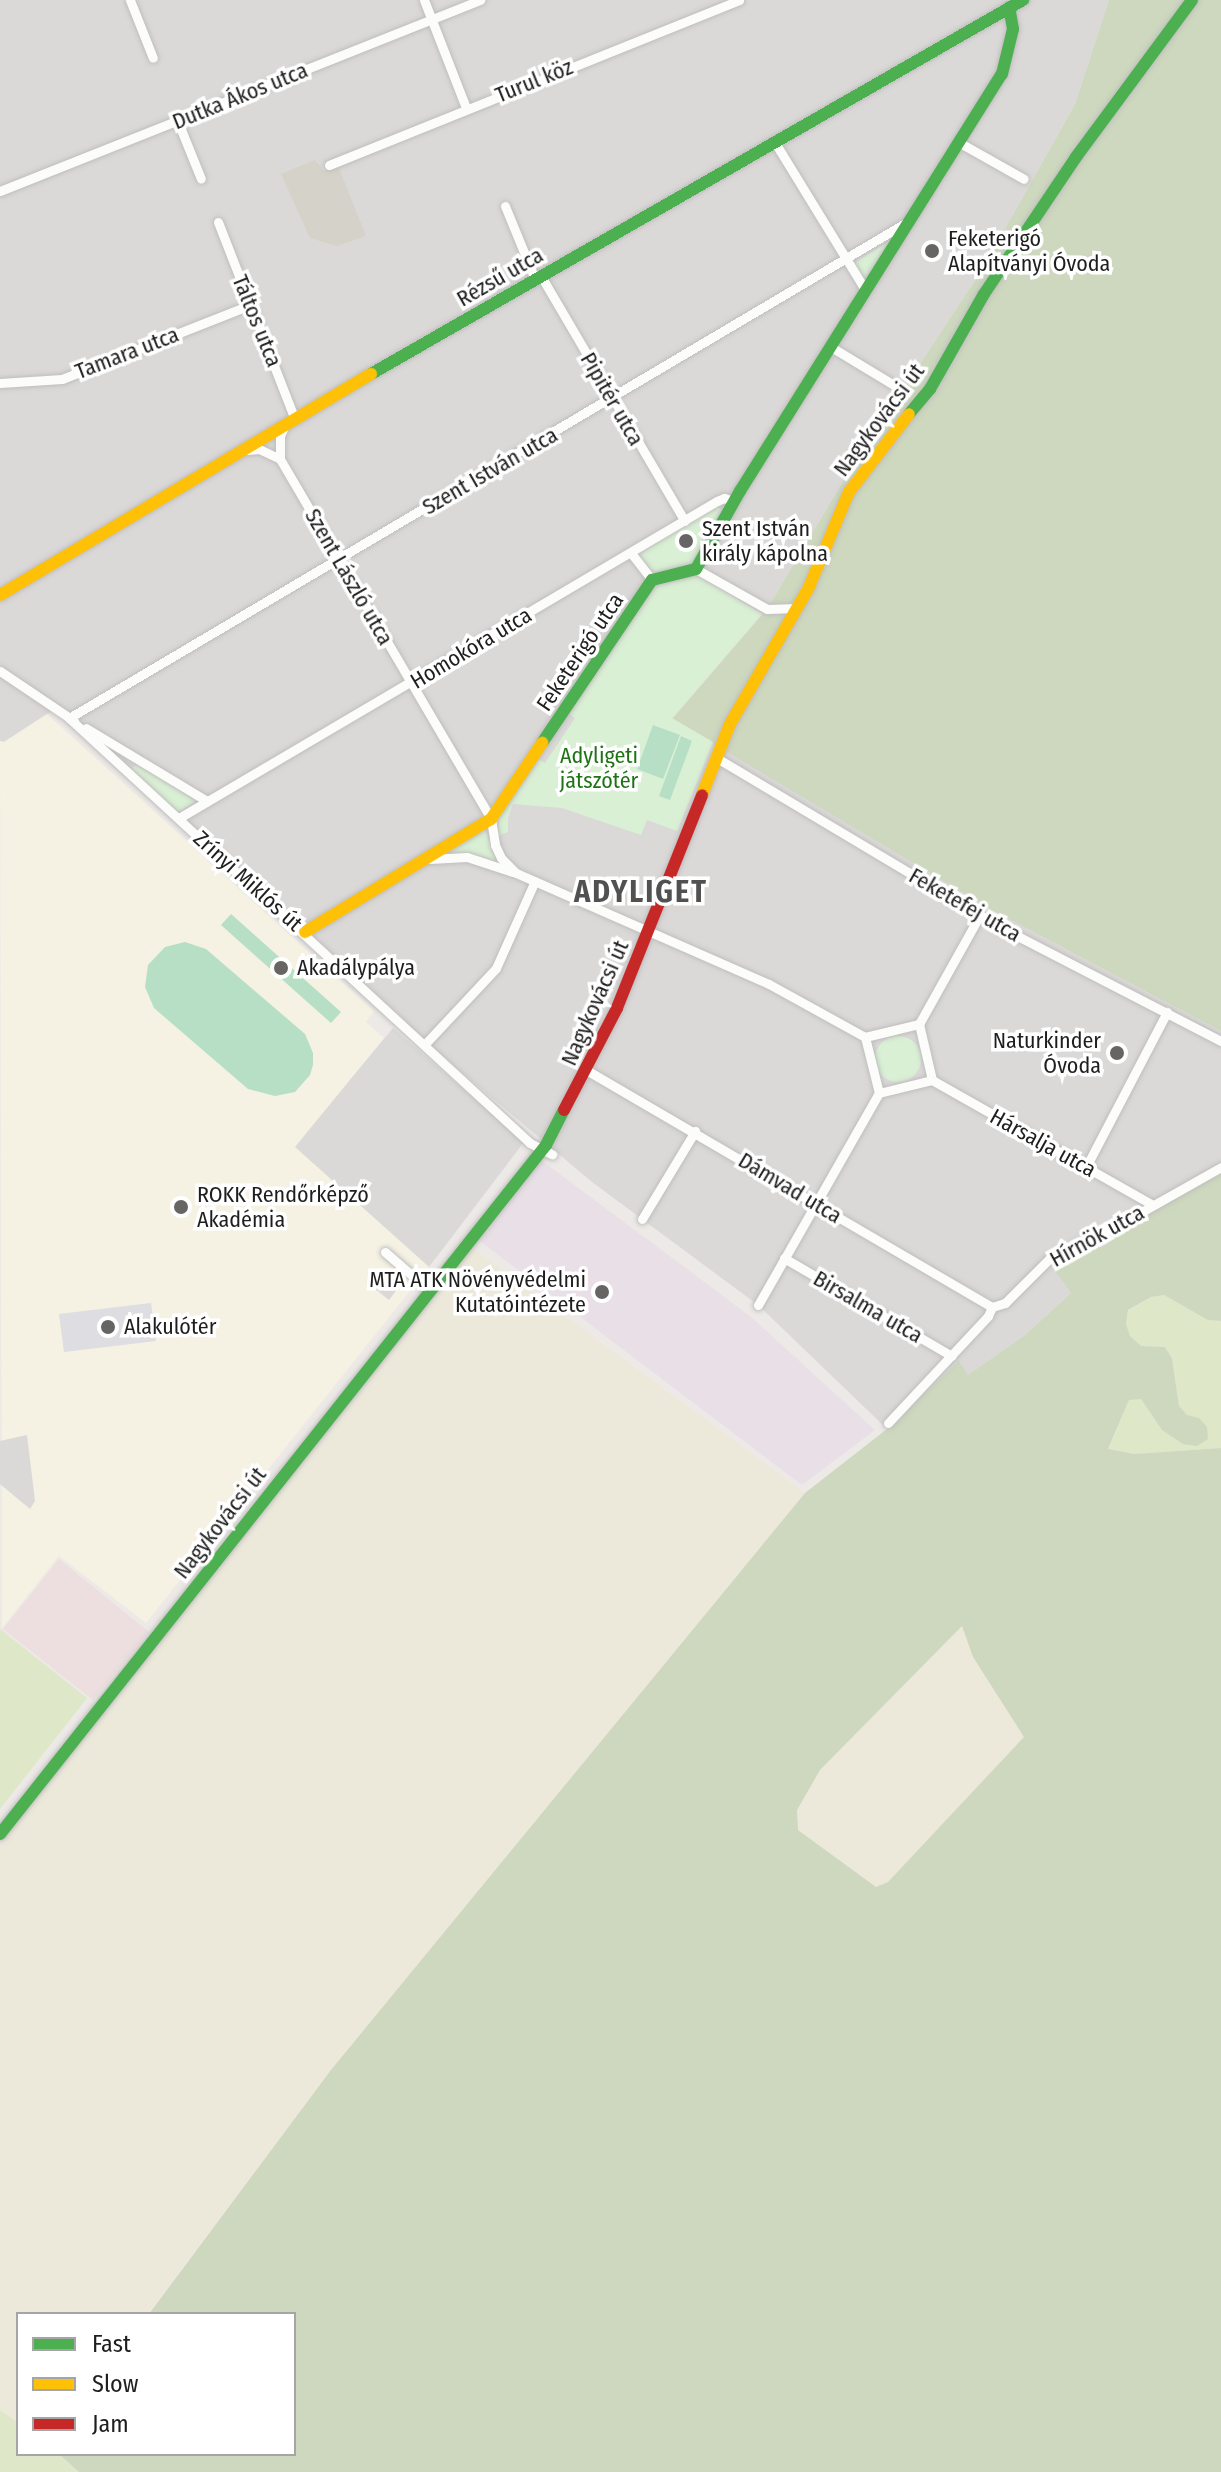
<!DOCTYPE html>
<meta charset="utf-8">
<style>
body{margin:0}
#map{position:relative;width:1221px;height:2472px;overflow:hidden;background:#ece9e7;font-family:"Fira Sans Condensed",sans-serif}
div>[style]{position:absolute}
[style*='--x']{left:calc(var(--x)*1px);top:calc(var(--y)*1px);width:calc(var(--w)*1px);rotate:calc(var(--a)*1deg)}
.residential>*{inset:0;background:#dbd9d8}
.commercial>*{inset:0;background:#eddedf}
.industrial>*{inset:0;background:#e9dfe7}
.education>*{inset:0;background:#f5f1e3}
.religious>*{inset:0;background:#dad9d8}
.construction>*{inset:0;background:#d5d2c9}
.farmland>*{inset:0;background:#ece9db}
.grass>*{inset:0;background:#dee7c8}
.forest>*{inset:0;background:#cdd8be}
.park>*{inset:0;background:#d9f0d4}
.round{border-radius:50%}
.pitch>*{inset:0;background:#b6dfc5}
.plaza>*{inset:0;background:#dedde1}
.roads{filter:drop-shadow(0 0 2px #bfbebd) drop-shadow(0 0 2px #bfbebd)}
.street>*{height:9px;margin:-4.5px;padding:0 4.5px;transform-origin:4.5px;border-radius:4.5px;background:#fcfcfb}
.fast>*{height:12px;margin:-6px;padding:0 6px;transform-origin:6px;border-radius:6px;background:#4caf50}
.slow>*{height:12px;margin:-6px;padding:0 6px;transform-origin:6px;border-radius:6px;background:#ffc107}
.jam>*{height:12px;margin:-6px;padding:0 6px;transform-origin:6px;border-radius:6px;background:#c62828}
.dots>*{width:22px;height:22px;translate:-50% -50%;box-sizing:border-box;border:4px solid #fff;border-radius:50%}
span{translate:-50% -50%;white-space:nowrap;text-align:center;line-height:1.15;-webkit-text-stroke:7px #fff;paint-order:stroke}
.street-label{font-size:22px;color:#1e1e1e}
.poi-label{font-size:22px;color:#1e1e1e}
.left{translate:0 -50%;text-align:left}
.right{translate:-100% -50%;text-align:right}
.park-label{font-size:22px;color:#1e7414}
.district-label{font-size:30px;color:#515151;font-weight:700;letter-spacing:2px}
.legend{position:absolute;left:16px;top:2312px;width:280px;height:144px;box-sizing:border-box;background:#fff;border:2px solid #a5a5a5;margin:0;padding:10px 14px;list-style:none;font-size:24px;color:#1e1e1e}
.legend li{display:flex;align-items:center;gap:16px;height:40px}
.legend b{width:40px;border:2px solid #a5a5a5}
</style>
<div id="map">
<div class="residential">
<div style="clip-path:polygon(0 0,1109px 0,1075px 104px,983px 268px,843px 481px,767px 609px,672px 718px,994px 911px,1221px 1031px,1221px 1167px,1153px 1205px,1106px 1244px,1053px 1267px,1071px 1293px,1025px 1335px,967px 1376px,959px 1362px,887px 1429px,758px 1305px,592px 1182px,434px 1049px,60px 706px,4px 742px,0 741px)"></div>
<div style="clip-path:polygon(393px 1028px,524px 1142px,429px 1267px,294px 1147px)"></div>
</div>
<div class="commercial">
<div style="clip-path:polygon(59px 1559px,149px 1632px,93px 1700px,3px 1629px)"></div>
</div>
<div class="industrial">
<div style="clip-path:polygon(541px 1160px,751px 1317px,875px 1430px,802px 1485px,480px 1241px)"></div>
</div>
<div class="education">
<div style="clip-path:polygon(47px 714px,374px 1011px,366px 1022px,384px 1038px,295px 1147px,429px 1267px,146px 1623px,59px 1556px,2px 1628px,0 741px,4px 742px)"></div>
</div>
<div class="religious">
<div style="clip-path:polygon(568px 713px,575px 718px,545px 764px,538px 759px)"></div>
<div style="clip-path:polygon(647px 819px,677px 831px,666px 859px,636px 847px)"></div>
<div style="clip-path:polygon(384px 1268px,402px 1283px,389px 1300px,370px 1285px)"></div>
<div style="clip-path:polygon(27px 1435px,35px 1501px,30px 1509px,0 1484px,0 1441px)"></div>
</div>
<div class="construction">
<div style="clip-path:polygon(315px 160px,324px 171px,338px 166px,366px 236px,337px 246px,310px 238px,281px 174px)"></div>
</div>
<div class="farmland">
<div style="clip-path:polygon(471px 1247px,805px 1493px,331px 2070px,148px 2314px,18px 2314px,18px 2423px,0 2410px,0 1843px)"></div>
<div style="clip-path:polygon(962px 1626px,973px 1657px,1025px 1737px,888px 1882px,876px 1887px,798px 1830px,797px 1810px,820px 1770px)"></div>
</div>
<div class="grass">
<div style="clip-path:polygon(1164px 1295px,1208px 1320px,1221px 1321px,1221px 1448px,1134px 1454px,1108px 1450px,1129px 1400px,1141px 1399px,1162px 1430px,1187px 1415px,1179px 1406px,1172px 1357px,1165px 1347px,1141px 1346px,1130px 1336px,1126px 1325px,1128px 1311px,1151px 1297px)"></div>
<div style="clip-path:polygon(0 1629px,87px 1698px,0 1809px)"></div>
<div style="clip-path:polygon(0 2410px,18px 2423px,18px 2454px,59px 2454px,79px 2472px,0 2472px)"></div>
</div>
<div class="forest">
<div style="clip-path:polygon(1109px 0,1221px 0,1221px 1031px,994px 911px,672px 719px,767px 609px,843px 481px,983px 268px,1075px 104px)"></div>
<div style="clip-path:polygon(evenodd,1221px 1167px,1221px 1321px,1208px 1320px,1164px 1295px,1151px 1297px,1128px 1310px,1126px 1324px,1130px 1336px,1141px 1346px,1165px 1347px,1172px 1358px,1179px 1406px,1187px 1415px,1199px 1418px,1207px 1427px,1208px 1439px,1197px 1446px,1183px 1444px,1162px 1430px,1141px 1399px,1129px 1400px,1108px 1449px,1134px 1454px,1221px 1448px,1221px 2472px,79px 2472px,59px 2454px,294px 2454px,294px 2314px,149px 2314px,331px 2070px,805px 1493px,887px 1429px,959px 1361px,968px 1375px,1025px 1335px,1071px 1293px,1053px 1268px,1106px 1244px,1153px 1205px,1221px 1167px,962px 1626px,973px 1657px,1024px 1737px,888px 1882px,876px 1887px,798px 1830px,797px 1810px,820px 1770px,962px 1626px)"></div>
</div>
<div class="park">
<div style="clip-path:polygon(891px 240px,866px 284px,853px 264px)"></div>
<div style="clip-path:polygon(717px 506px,721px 510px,690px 567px,655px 576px,638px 554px)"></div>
<div style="clip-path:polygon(697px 575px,762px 614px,672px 718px,713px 742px,677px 831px,647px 820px,641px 835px,562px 808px,513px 804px,508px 818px,508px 832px,498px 836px,499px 819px,538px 759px,545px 763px,575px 718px,568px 713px,654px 586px)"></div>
<div style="clip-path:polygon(138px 764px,196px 801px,177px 813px,130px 769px)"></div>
<div style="clip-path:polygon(485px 828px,496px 861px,452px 853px,452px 848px)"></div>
<div class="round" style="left:875px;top:1036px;width:46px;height:46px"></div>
</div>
<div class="pitch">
<div style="clip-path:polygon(653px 725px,680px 735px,663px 779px,637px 769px)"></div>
<div style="clip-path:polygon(681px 736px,692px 741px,670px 800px,659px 796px)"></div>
<div style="clip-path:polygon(231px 914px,341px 1012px,331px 1023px,221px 925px)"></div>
<div style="clip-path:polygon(185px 942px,206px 949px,305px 1034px,313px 1053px,313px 1065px,310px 1075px,295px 1092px,275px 1096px,248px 1089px,154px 1008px,145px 987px,148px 965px,165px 947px)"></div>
</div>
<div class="plaza">
<div style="clip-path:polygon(151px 1303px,156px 1341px,64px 1352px,59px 1314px)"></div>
</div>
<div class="roads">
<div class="street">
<div style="--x:130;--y:0;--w:62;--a:68.4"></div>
<div style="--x:424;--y:0;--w:116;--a:68.7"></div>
<div style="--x:178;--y:122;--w:61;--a:68"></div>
<div style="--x:774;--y:141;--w:176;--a:58.5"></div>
<div style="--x:960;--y:143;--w:73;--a:29.4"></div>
<div style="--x:329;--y:165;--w:442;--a:-21.9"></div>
<div style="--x:0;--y:191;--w:517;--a:-21.7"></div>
<div style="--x:505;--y:206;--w:79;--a:67.7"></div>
<div style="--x:218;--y:222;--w:212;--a:68.7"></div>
<div style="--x:541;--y:276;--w:284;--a:59.6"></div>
<div style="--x:831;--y:347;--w:77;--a:31.2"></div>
<div style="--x:0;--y:383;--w:62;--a:-3.7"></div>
<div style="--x:62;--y:379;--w:202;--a:-21.5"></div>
<div style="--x:247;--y:450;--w:12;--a:-5"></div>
<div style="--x:259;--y:449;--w:23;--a:25"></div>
<div style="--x:280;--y:459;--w:417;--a:59.6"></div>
<div style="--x:491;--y:819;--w:26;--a:81"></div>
<div style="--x:495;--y:845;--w:14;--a:65"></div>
<div style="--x:501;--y:858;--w:21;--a:45"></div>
<div style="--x:516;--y:873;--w:276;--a:23.7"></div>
<div style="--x:769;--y:984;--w:110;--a:28.9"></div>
<div style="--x:280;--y:459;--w:23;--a:-90"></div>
<div style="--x:280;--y:436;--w:12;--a:-66"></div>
<div style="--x:631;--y:553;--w:34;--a:52"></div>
<div style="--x:696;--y:569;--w:81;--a:29.4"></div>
<div style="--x:767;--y:609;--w:30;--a:-2"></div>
<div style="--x:0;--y:671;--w:89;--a:34"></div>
<div style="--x:69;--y:718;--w:974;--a:-30.62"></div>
<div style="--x:69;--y:718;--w:627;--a:42.67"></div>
<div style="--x:530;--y:1143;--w:25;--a:27"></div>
<div style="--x:86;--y:728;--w:141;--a:31.1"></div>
<div style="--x:715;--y:757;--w:332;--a:30.8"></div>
<div style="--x:1000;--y:927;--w:249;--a:27.3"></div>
<div style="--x:179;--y:818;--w:624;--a:-30.51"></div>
<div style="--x:717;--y:501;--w:8;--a:-23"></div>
<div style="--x:724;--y:498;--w:10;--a:17"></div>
<div style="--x:430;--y:859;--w:37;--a:-3"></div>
<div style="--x:467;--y:857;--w:48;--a:18.1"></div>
<div style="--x:919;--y:1024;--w:125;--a:-60.8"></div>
<div style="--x:865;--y:1037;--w:56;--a:-13.5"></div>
<div style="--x:919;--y:1024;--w:57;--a:76.9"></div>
<div style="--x:865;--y:1037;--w:58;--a:76"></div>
<div style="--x:425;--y:1044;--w:104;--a:-46.9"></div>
<div style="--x:496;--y:968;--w:95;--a:-65.9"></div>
<div style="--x:588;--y:1071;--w:468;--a:30.3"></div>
<div style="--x:932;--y:1080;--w:254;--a:29.5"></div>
<div style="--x:879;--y:1093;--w:55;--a:-13.8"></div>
<div style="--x:1086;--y:1167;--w:175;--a:-62.4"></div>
<div style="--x:642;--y:1219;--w:103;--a:-58.9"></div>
<div style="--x:385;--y:1252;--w:60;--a:40.9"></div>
<div style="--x:784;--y:1258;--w:194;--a:30.3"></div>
<div style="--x:758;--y:1305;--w:244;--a:-60.3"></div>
<div style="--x:888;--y:1423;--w:146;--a:-46.9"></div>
<div style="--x:988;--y:1316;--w:10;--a:-66"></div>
<div style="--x:992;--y:1307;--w:14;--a:-17"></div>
<div style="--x:1005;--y:1303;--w:64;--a:-45"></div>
<div style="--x:1050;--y:1258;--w:78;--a:-25.9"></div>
<div style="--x:1120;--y:1224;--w:116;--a:-29.4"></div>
</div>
<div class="fast">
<div style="--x:371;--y:374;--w:752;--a:-29.84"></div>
<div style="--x:909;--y:414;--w:33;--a:-50"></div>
<div style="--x:930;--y:389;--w:109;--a:-60.4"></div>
<div style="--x:984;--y:294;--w:165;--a:-56.1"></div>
<div style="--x:1076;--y:157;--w:195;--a:-53.5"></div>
<div style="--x:542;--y:743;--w:197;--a:-56"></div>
<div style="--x:652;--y:580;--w:45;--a:-14"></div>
<div style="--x:696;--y:569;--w:90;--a:-60.6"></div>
<div style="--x:740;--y:491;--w:492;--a:-57.9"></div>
<div style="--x:1002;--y:74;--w:46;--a:-76.3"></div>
<div style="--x:1013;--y:29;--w:22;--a:-100"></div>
<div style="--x:0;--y:1834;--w:879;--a:-51.6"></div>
<div style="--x:546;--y:1145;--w:39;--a:-63"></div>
</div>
<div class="slow">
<div style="--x:0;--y:595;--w:432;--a:-30.8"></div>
<div style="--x:702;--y:795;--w:76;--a:-68.5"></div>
<div style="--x:730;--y:724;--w:158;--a:-60"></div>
<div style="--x:809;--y:587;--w:103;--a:-67.2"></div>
<div style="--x:849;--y:492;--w:98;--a:-52.4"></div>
<div style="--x:305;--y:932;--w:218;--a:-31.3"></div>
<div style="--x:491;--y:819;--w:92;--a:-56.1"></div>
</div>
<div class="jam">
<div style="--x:564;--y:1110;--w:115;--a:-62.5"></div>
<div style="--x:617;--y:1008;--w:229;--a:-68.2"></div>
</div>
</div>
<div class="dots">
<div style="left:932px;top:251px;background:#666564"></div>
<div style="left:686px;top:541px;background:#666564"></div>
<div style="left:281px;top:968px;background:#666564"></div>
<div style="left:1117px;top:1053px;background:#666564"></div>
<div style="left:181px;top:1207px;background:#666564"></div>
<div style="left:602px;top:1292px;background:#666564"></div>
<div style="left:108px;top:1327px;background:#666564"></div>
</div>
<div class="street-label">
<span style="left:534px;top:81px;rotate:-22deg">Turul köz</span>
<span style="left:240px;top:96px;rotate:-22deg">Dutka Ákos utca</span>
<span style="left:500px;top:277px;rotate:-30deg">Rézsű utca</span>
<span style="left:257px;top:321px;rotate:68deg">Táltos utca</span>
<span style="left:127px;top:353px;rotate:-21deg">Tamara utca</span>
<span style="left:612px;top:399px;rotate:60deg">Pipitér utca</span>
<span style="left:879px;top:420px;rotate:-53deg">Nagykovácsi út</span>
<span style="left:490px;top:471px;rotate:-30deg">Szent István utca</span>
<span style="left:349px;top:577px;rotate:60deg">Szent László utca</span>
<span style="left:471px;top:648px;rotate:-31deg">Homokóra utca</span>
<span style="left:580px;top:652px;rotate:-56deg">Feketerigó utca</span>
<span style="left:248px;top:881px;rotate:42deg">Zrínyi Miklós út</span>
<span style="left:965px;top:905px;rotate:30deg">Feketefej utca</span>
<span style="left:595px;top:1003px;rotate:-66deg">Nagykovácsi út</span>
<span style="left:1043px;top:1143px;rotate:29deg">Hársalja utca</span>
<span style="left:790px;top:1188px;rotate:31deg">Dámvad utca</span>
<span style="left:1097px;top:1236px;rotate:-29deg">Hírnök utca</span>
<span style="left:868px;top:1307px;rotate:30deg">Birsalma utca</span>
<span style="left:220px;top:1523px;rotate:-52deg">Nagykovácsi út</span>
</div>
<div class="poi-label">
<span class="left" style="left:948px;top:251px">Feketerigó<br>Alapítványi Óvoda</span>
<span class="left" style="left:702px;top:541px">Szent István<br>király kápolna</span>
<span class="left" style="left:297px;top:968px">Akadálypálya</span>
<span class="right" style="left:1101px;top:1053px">Naturkinder<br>Óvoda</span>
<span class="left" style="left:197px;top:1207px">ROKK Rendőrképző<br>Akadémia</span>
<span class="right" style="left:586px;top:1292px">MTA ATK Növényvédelmi<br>Kutatóintézete</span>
<span class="left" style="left:124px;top:1327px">Alakulótér</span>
</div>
<div class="park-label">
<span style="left:599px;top:768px">Adyligeti<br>játszótér</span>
</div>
<div class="district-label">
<span style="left:641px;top:892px">ADYLIGET</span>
</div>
<ul class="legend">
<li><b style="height:10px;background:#4caf50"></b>Fast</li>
<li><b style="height:10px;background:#ffc107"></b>Slow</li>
<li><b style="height:10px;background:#c62828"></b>Jam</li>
</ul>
</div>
